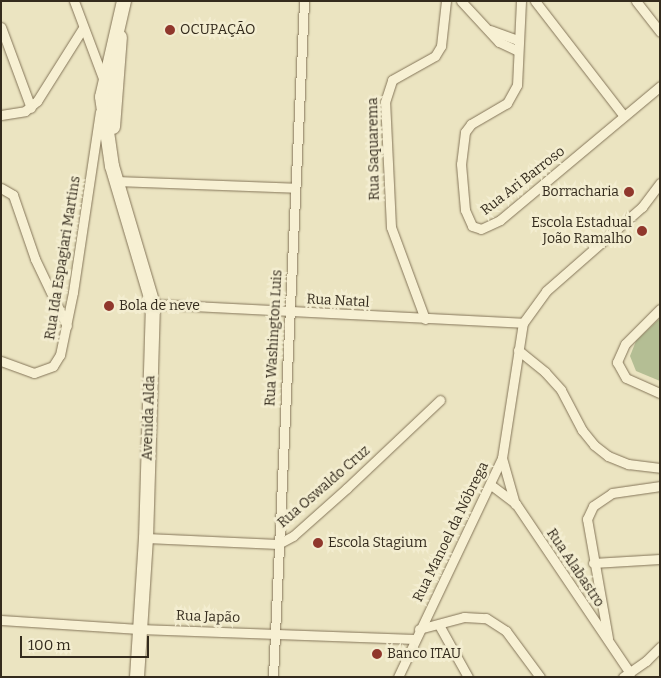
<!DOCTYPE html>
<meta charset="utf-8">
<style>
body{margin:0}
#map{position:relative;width:661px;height:678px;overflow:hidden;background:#ebe4c1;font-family:Bitter,serif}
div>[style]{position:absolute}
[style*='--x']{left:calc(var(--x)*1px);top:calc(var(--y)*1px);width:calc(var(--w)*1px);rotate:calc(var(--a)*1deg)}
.cemetery>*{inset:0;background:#b4be94}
.roads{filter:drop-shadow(0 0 1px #847559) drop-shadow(0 0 1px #847559)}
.minor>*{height:9px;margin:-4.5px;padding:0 4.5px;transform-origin:4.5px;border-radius:4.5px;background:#f7f0d3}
.secondary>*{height:14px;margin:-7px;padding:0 7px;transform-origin:7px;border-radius:7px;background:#f7f0d3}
.dots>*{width:14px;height:14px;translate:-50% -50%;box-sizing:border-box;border:2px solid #f3edd0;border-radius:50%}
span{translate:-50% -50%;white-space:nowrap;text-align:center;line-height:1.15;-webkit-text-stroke:5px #f3edd0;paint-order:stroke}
.poi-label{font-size:14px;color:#342b1d}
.left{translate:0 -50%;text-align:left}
.right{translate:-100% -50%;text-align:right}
.street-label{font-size:14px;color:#342b1d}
.frame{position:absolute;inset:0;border:2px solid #342b1d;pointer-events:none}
.scale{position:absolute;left:20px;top:636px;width:129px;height:22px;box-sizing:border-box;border:2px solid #342b1d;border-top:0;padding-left:6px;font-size:15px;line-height:18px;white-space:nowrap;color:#342b1d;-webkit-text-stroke:4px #f3edd0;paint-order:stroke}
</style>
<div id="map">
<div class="cemetery">
<div style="clip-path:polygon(660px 318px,660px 381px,636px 371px,630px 356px,636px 341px)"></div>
</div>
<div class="roads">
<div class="minor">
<div style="--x:74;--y:1;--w:85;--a:69.4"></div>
<div style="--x:461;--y:1;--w:56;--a:47.2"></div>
<div style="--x:499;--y:42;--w:21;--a:25"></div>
<div style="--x:521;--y:1;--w:84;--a:92.7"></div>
<div style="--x:517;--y:85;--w:21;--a:119"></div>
<div style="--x:507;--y:103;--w:42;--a:149.7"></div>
<div style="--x:471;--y:124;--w:10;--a:127"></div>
<div style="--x:465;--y:132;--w:32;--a:97"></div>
<div style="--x:461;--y:164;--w:46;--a:85"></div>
<div style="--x:465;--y:210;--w:17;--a:66"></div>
<div style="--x:472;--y:226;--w:9;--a:18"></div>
<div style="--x:481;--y:229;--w:21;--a:-25"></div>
<div style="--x:500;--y:220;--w:209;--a:-39.9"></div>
<div style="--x:535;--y:1;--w:145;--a:52.3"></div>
<div style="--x:636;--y:1;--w:39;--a:52"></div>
<div style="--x:1;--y:27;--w:86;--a:69.7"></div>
<div style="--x:490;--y:30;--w:30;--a:20"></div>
<div style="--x:1;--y:115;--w:24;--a:-9"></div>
<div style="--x:25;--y:111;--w:16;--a:-40"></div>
<div style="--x:37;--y:101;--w:86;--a:-57.8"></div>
<div style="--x:116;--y:181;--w:179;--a:2.2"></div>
<div style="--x:1;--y:188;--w:14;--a:30"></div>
<div style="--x:13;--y:195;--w:68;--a:71"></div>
<div style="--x:35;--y:259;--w:74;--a:64.5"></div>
<div style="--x:153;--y:304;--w:370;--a:2.9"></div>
<div style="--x:660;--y:309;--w:49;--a:135"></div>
<div style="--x:625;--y:344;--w:20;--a:114"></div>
<div style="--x:617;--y:362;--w:18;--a:61"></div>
<div style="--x:626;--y:378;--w:37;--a:24"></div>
<div style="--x:425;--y:319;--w:98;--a:-110.3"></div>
<div style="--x:391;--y:227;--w:125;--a:-92.7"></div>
<div style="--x:385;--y:102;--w:23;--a:-72"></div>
<div style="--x:392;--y:80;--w:49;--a:-29.2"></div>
<div style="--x:435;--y:56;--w:12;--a:-59"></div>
<div style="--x:441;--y:46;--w:45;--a:-83.7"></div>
<div style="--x:518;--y:350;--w:35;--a:39"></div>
<div style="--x:545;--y:372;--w:24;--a:48"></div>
<div style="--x:561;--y:390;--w:45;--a:62.3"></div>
<div style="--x:582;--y:430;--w:19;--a:51"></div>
<div style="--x:594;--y:445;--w:18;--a:38"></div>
<div style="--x:608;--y:456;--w:22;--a:22"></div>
<div style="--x:628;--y:464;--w:32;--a:7"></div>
<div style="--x:1;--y:361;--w:35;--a:20"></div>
<div style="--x:34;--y:373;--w:20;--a:-20"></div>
<div style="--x:53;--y:366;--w:13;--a:-58"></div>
<div style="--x:60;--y:355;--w:64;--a:-78.3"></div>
<div style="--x:73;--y:292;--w:182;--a:-81.5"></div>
<div style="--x:502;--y:458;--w:48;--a:74.2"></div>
<div style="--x:491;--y:485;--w:31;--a:37"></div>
<div style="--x:516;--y:504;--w:204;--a:56"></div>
<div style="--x:146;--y:538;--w:132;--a:2.6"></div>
<div style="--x:278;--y:544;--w:17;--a:-28"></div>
<div style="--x:293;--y:536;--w:72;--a:-41.6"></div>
<div style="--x:347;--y:488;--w:128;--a:-43.4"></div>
<div style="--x:593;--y:563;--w:67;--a:-3.4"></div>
<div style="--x:1;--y:620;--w:138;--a:3.7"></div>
<div style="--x:139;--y:629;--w:276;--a:2.1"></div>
<div style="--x:439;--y:625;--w:60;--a:60.9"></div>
<div style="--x:419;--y:629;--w:47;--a:-14.9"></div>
<div style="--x:464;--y:617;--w:22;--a:3"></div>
<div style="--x:486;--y:618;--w:24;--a:33"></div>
<div style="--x:506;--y:631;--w:57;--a:53.5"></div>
<div style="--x:608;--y:638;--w:121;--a:-100"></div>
<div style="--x:587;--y:519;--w:14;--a:-65"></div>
<div style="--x:593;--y:506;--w:23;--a:-34"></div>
<div style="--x:612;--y:493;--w:49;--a:-8.3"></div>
<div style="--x:273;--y:677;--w:677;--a:-87.37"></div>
<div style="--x:398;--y:677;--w:242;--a:-64.6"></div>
<div style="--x:502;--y:458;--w:137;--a:-81.2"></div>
<div style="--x:523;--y:323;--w:39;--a:-54"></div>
<div style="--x:546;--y:291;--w:128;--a:-41.2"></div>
<div style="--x:642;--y:207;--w:30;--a:-53"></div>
<div style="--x:623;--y:677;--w:28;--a:-35"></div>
<div style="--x:646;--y:661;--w:20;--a:-45"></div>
</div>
<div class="secondary">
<div style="--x:124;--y:1;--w:98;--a:102.9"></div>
<div style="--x:102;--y:97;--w:70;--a:81.8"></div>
<div style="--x:112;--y:166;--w:144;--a:73.5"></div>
<div style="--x:153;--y:304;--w:234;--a:91.7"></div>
<div style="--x:146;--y:538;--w:139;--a:93.7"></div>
<div style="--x:113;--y:127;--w:90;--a:-85.6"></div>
</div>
</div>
<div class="dots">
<div style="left:170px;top:30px;background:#90372c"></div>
<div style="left:629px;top:192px;background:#90372c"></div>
<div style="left:642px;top:231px;background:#90372c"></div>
<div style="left:109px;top:306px;background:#90372c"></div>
<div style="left:318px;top:543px;background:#90372c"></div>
<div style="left:377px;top:654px;background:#90372c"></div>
</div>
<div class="poi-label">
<span class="left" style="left:180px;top:30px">OCUPAÇÃO</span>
<span class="right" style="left:619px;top:192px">Borracharia</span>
<span class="right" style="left:632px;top:231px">Escola Estadual<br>João Ramalho</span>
<span class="left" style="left:119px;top:306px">Bola de neve</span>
<span class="left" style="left:328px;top:543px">Escola Stagium</span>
<span class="left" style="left:387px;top:654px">Banco ITAU</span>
</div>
<div class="street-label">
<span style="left:374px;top:149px;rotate:-91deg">Rua Saquarema</span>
<span style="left:523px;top:181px;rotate:-38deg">Rua Ari Barroso</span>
<span style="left:63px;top:258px;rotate:-81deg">Rua Ida Espagiari Martins</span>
<span style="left:338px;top:301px;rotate:3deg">Rua Natal</span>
<span style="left:274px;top:338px;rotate:-87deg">Rua Washington Luis</span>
<span style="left:149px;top:418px;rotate:-88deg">Avenida Alda</span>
<span style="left:324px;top:487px;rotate:-41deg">Rua Oswaldo Cruz</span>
<span style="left:451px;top:532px;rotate:-64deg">Rua Manoel da Nóbrega</span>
<span style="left:575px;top:568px;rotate:56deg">Rua Alabastro</span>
<span style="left:208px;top:617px;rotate:2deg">Rua Japão</span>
</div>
<div class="frame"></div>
<div class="scale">100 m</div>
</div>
